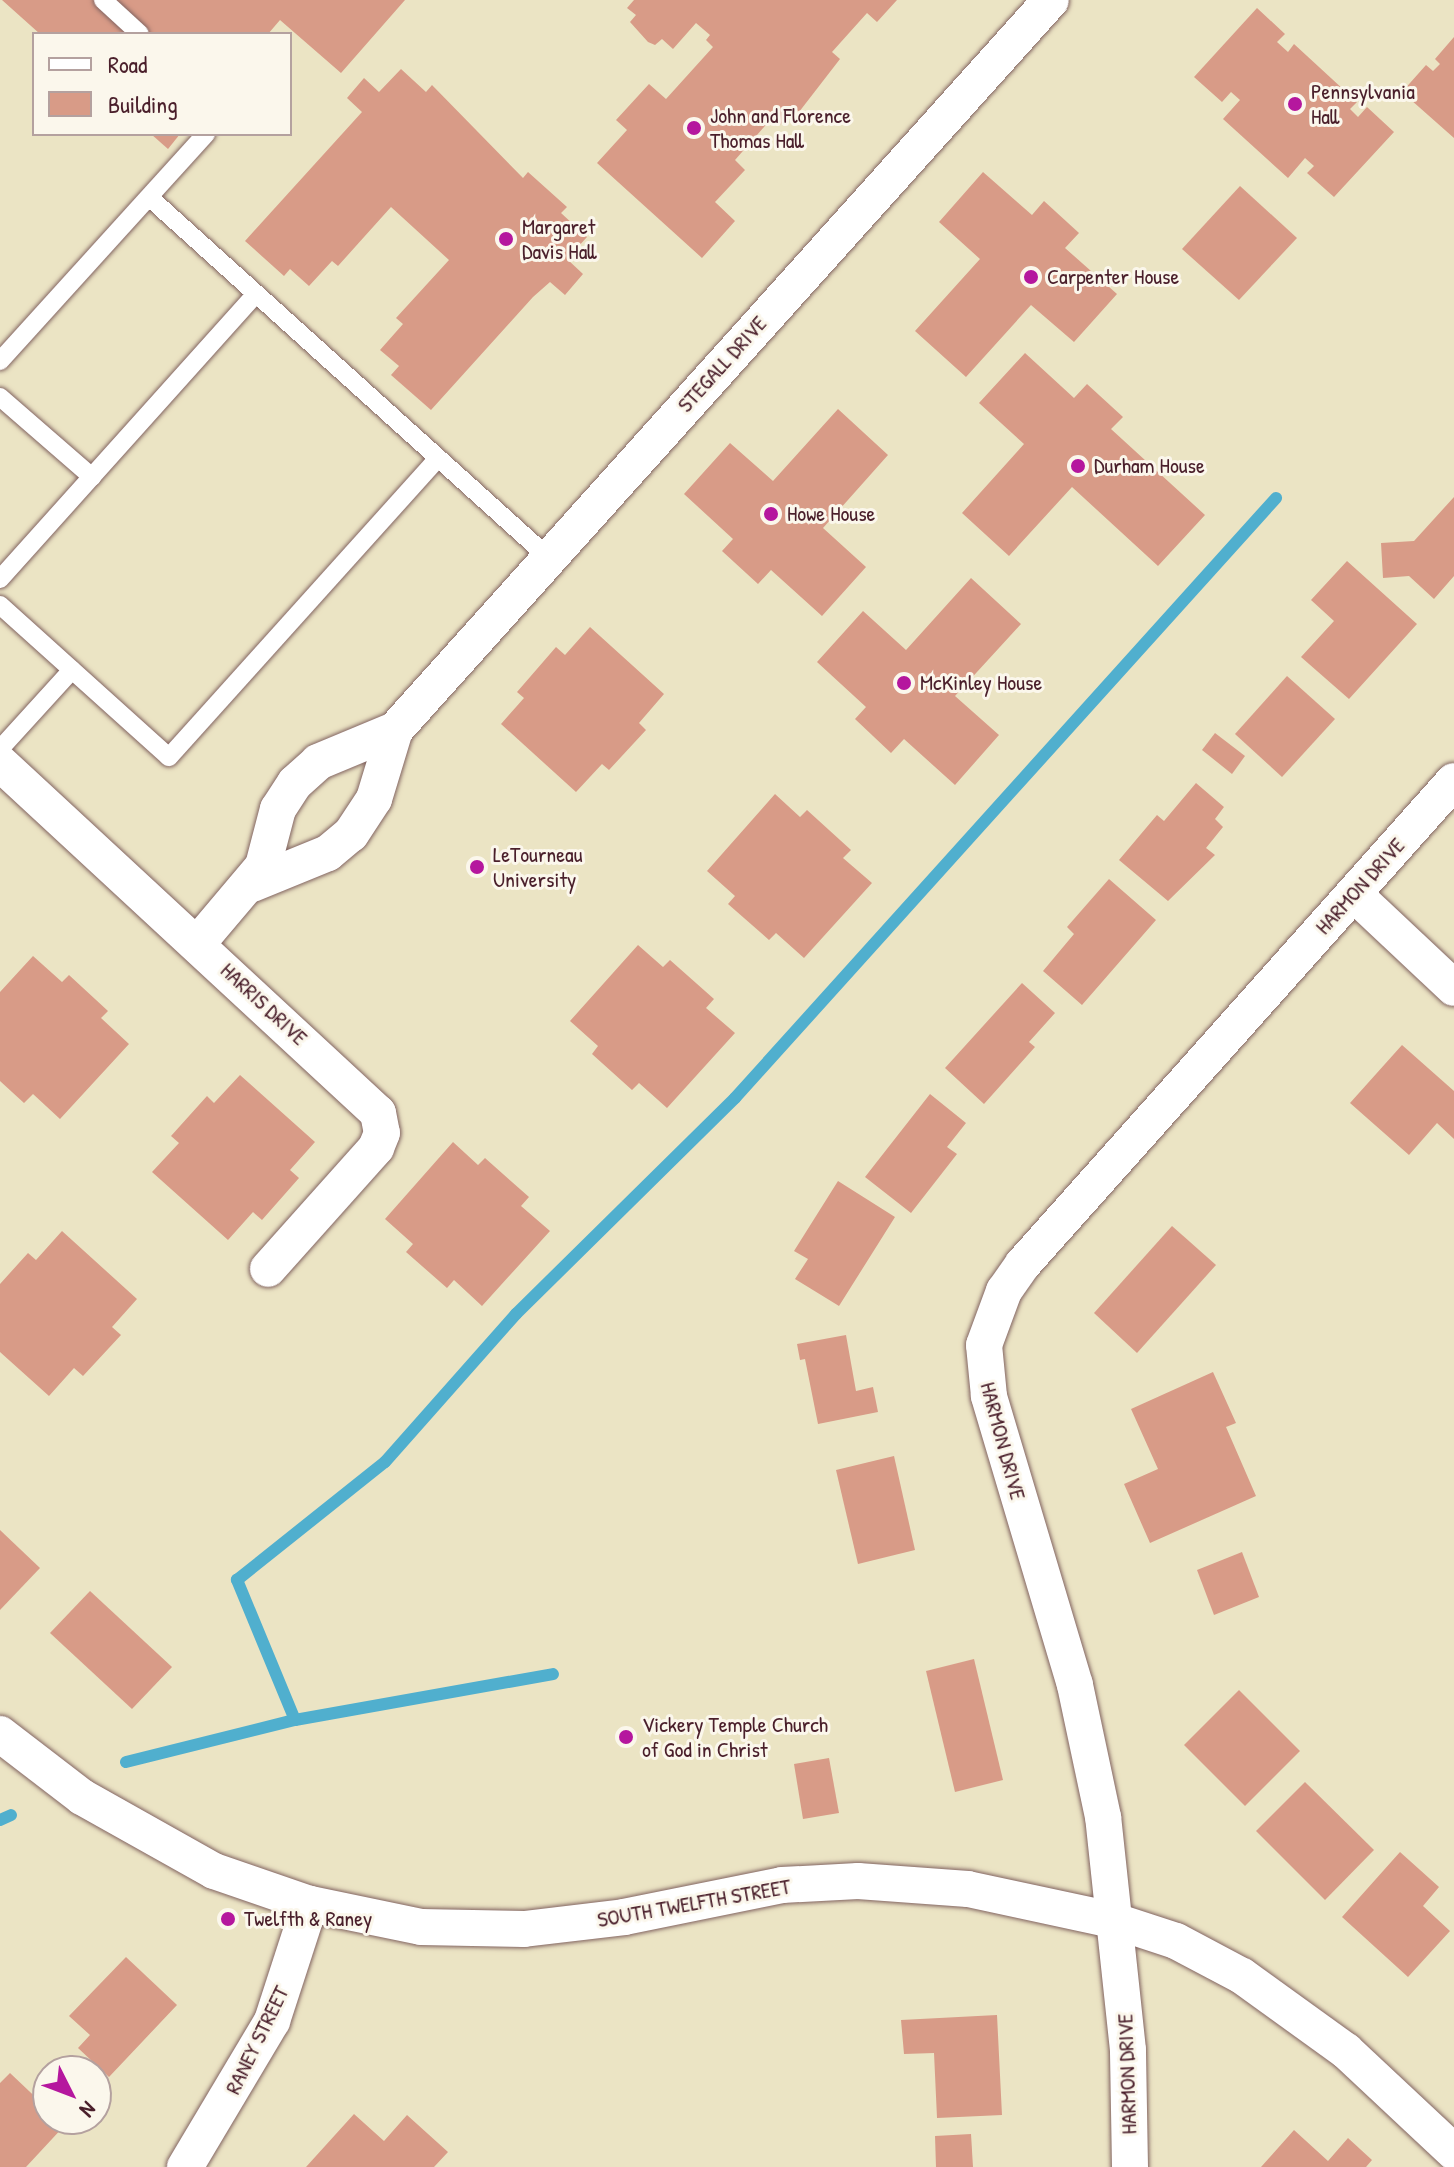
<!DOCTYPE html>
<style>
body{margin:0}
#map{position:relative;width:1454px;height:2167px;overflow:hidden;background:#ebe4c4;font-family:"Patrick Hand",sans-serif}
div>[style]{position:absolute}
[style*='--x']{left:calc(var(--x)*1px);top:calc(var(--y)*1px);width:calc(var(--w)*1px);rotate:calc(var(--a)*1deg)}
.stream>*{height:12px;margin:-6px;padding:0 6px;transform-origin:6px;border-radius:6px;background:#50afce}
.building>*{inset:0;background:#d89b87}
.roads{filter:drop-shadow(0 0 2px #826461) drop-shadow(0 0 2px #826461)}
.lane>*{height:18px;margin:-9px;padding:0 9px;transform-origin:9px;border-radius:9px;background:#fff}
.street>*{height:36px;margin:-18px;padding:0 18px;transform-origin:18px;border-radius:18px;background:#fff}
.dots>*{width:22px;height:22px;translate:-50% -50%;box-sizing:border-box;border:4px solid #fbf7ec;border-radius:50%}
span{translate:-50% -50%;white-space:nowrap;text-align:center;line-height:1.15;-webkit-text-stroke:6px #fbf7ec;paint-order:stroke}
.poi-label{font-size:22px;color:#4a1f2b}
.left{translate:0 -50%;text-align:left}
.street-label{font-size:22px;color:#4a1f2b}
.legend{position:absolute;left:32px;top:32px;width:260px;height:104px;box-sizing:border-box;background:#fbf7ec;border:2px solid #b4a19f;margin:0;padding:10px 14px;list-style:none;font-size:24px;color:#4a1f2b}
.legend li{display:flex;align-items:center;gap:16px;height:40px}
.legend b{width:40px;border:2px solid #b4a19f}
.north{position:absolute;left:32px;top:2055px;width:80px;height:80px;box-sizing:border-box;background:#fbf7ec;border:2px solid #b4a19f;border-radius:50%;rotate:132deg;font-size:22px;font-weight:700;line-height:32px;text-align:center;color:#4a1f2b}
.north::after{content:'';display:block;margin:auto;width:28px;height:36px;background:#b5179e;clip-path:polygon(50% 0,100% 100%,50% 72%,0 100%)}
</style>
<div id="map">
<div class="stream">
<div style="--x:295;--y:1720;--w:262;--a:-10.1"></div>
<div style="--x:126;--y:1762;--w:174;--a:-14"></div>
<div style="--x:295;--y:1720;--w:152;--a:-112.5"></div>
<div style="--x:237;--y:1580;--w:189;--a:-38.6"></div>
<div style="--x:385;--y:1462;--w:198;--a:-48.5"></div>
<div style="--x:516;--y:1314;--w:308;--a:-44.6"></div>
<div style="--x:735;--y:1098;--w:808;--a:-47.96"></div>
<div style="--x:0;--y:1820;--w:12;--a:-24"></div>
</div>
<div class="building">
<div style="clip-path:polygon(2px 0,405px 0,341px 73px,280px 20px,268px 34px,40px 34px)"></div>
<div style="clip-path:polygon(634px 0,897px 0,877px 22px,867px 13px,832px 52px,840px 59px,799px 112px,795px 108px,780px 125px,772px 118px,735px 160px,745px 170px,715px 202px,735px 221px,702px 258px,597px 163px,627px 130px,616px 120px,649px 84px,666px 99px,713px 47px,706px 40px,710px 35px,696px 23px,673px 49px,662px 39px,655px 45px,648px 42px,630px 22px,636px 15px,627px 8px)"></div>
<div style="clip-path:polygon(1257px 8px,1285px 34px,1277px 42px,1288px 52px,1294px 44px,1357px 102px,1350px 109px,1358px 117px,1367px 107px,1394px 132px,1334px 197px,1307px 173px,1314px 166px,1305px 158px,1288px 178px,1223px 119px,1240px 100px,1231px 92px,1222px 102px,1194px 77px)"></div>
<div style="clip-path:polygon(1454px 37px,1454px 138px,1402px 92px,1426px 65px,1433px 71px,1440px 64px,1435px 59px)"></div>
<div style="clip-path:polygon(401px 69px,426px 92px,432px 85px,523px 178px,528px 172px,567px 207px,561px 213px,587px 237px,567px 259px,583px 274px,565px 295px,550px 282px,533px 297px,431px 410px,391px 375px,399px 366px,380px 350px,403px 324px,396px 318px,449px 260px,391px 207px,338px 266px,332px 261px,309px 286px,290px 269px,284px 276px,245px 241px,362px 112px,347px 98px,364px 78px,379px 92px)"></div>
<div style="clip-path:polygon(151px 134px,180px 134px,168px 149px)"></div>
<div style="clip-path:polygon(983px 172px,1032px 215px,1044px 201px,1079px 233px,1065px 248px,1117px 294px,1074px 342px,1031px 305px,966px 377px,915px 331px,980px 259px,939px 222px)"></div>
<div style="clip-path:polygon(1240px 186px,1297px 238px,1239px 300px,1182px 249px)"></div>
<div style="clip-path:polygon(1025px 353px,1074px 398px,1087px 384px,1123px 417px,1111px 429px,1205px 515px,1158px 566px,1072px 487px,1009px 556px,962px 513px,1024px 444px,979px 403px)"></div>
<div style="clip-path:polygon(838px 409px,888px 455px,823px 528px,866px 567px,822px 616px,771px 570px,758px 584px,722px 551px,733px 539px,684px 494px,730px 443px,773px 481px)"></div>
<div style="clip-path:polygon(1454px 497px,1454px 576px,1434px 599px,1409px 576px,1383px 578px,1381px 543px,1414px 541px)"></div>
<div style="clip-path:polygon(1347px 561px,1417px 624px,1349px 699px,1301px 657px,1334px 621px,1311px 600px)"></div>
<div style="clip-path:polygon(971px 578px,1021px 624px,955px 696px,999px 735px,955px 785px,904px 739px,891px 753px,855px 719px,866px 707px,817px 662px,863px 611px,906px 650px)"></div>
<div style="clip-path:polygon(590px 627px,664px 694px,639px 723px,646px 730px,609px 770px,602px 764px,576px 792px,501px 724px,524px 698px,517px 692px,556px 647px,565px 655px)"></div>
<div style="clip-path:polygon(1287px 676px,1335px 719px,1282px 777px,1235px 734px)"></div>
<div style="clip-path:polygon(1215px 733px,1245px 756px,1232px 774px,1202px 750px)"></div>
<div style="clip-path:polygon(1196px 783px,1224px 807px,1215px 819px,1223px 827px,1206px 848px,1215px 855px,1168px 901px,1119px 860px,1157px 815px,1164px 821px)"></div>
<div style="clip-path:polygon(775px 794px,800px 817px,807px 810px,851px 850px,843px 858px,872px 883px,804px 958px,776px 933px,769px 940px,728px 904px,735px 896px,707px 871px)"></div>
<div style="clip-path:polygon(1109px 879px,1156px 920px,1082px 1005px,1043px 971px,1074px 934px,1067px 927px)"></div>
<div style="clip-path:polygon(638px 945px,663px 967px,670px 960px,714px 999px,706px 1008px,735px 1033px,667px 1108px,639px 1083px,632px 1090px,592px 1054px,598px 1046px,570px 1021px)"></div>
<div style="clip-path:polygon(33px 956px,62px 982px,69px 975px,108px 1011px,101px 1018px,129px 1044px,60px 1119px,33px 1094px,24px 1103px,0 1081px,0 992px)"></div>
<div style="clip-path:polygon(1022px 983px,1055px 1013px,1029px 1042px,1035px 1047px,984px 1104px,945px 1068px)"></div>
<div style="clip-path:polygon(1402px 1045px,1454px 1091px,1454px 1139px,1437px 1123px,1409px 1155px,1350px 1103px)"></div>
<div style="clip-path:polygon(240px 1075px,315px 1142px,290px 1170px,299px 1178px,262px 1220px,253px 1212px,228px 1240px,152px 1172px,179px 1143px,171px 1136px,207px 1096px,214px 1103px)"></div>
<div style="clip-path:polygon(930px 1094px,966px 1123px,947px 1147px,957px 1154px,911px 1213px,865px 1177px)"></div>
<div style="clip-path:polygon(453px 1142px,478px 1165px,485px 1158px,529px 1197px,521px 1206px,550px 1231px,482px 1306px,454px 1280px,447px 1288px,406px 1252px,413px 1244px,385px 1219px)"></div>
<div style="clip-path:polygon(838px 1181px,895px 1217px,839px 1306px,795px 1279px,808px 1259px,794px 1251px)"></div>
<div style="clip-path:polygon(1172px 1226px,1216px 1265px,1137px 1353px,1094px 1313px)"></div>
<div style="clip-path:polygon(62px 1231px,137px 1299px,112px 1327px,121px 1335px,83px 1376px,74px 1368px,49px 1396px,0 1352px,0 1284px,28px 1253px,36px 1260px)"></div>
<div style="clip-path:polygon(846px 1335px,856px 1391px,873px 1387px,878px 1412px,818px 1424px,805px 1359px,800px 1360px,797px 1344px)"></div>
<div style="clip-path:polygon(1213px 1372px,1236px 1423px,1226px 1427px,1256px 1496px,1150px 1543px,1124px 1484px,1158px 1469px,1131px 1409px)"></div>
<div style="clip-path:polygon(894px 1456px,915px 1550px,858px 1564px,836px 1470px)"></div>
<div style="clip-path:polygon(0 1530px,40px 1568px,0 1610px)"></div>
<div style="clip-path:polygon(1242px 1552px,1259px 1597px,1214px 1615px,1197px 1570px)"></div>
<div style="clip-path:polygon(90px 1591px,172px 1667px,132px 1709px,50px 1633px)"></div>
<div style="clip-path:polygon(974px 1659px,1003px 1780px,955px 1792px,926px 1671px)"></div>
<div style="clip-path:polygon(1239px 1690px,1300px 1751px,1245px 1806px,1184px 1745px)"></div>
<div style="clip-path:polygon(829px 1758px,839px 1813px,803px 1819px,794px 1764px)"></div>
<div style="clip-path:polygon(1305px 1782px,1374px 1850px,1325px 1900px,1256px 1831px)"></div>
<div style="clip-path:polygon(1400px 1852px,1439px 1887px,1423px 1906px,1450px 1931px,1408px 1977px,1342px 1917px)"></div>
<div style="clip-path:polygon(126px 1957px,177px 2005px,109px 2077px,78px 2048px,90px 2035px,69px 2016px)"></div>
<div style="clip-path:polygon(997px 2015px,1002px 2115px,937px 2118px,934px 2053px,904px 2054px,901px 2020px)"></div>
<div style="clip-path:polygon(10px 2073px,48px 2109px,48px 2119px,65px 2125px,26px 2167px,0 2167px,0 2083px)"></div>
<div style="clip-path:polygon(354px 2114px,384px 2141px,407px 2115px,448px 2152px,434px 2167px,306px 2167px)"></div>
<div style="clip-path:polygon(1294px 2130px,1328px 2161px,1348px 2138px,1372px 2160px,1366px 2167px,1261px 2167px)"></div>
<div style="clip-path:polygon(971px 2134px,973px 2167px,936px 2167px,935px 2136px)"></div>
</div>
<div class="roads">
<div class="lane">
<div style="--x:103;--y:0;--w:50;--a:42.6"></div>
<div style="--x:149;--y:197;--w:539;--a:42.07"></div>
<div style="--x:0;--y:361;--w:307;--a:-47.8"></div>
<div style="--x:0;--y:397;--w:122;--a:41"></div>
<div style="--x:0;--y:579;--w:383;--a:-48.1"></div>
<div style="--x:0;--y:605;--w:227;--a:42"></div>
<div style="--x:169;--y:757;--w:402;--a:-48"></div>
<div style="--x:0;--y:749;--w:107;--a:-47.7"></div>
</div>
<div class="street">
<div style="--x:0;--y:763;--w:515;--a:42.8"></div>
<div style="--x:378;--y:1113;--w:20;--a:79"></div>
<div style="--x:382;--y:1133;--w:16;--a:112"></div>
<div style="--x:376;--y:1148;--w:162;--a:131.8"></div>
<div style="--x:252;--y:884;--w:82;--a:-22.2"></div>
<div style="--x:328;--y:853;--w:30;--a:-40"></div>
<div style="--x:351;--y:834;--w:42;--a:-56.7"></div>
<div style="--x:374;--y:799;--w:72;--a:-73.1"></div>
<div style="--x:395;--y:730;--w:981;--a:-48.06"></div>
<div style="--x:1354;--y:894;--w:137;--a:43.2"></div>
<div style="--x:198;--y:943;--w:101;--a:-49.8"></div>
<div style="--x:263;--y:866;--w:59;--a:-75.3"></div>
<div style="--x:278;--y:809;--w:31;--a:-57"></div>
<div style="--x:295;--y:783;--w:31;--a:-42"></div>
<div style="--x:318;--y:762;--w:83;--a:-22.6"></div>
<div style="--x:0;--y:1734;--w:103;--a:37.5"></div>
<div style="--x:82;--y:1797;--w:151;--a:29.3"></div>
<div style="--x:214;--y:1871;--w:102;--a:19"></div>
<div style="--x:310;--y:1904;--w:113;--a:11.7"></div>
<div style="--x:421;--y:1927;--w:103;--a:1.1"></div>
<div style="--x:524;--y:1929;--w:101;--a:-6.8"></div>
<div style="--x:624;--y:1917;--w:161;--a:-11.4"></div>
<div style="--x:782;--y:1885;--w:76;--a:-3"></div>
<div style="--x:858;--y:1881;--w:110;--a:4.2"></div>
<div style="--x:968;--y:1889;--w:147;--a:12.1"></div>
<div style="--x:1112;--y:1920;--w:67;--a:18.2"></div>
<div style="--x:1176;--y:1941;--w:75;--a:27.9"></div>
<div style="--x:1242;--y:1976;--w:128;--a:35.8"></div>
<div style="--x:1346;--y:2051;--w:148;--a:43.1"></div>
<div style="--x:185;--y:2167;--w:170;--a:-59.2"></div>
<div style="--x:272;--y:2021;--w:123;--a:-72"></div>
<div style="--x:1130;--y:2167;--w:117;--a:-91"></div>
<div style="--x:1128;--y:2050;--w:234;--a:-96.1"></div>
<div style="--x:1103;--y:1817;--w:135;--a:-102"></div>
<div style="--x:1075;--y:1685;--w:302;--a:-106.6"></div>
<div style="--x:989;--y:1396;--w:51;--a:-95.6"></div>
<div style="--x:984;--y:1345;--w:58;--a:-69.7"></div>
<div style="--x:1004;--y:1291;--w:33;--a:-55"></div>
<div style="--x:1023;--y:1264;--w:647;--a:-48.26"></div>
</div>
</div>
<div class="dots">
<div style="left:1295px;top:104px;background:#b5179e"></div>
<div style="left:694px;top:128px;background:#b5179e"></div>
<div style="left:506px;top:239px;background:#b5179e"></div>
<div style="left:1031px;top:277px;background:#b5179e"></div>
<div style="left:1078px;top:466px;background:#b5179e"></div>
<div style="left:771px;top:514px;background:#b5179e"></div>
<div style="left:904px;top:683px;background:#b5179e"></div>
<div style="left:477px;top:867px;background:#b5179e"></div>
<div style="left:626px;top:1737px;background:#b5179e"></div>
<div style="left:228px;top:1919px;background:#b5179e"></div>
</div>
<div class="poi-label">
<span class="left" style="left:1311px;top:104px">Pennsylvania<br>Hall</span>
<span class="left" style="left:710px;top:128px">John and Florence<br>Thomas Hall</span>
<span class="left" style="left:522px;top:239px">Margaret<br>Davis Hall</span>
<span class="left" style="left:1047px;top:277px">Carpenter House</span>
<span class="left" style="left:1094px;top:466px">Durham House</span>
<span class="left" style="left:787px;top:514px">Howe House</span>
<span class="left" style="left:920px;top:683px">McKinley House</span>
<span class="left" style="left:493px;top:867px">LeTourneau<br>University</span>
<span class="left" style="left:642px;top:1737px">Vickery Temple Church<br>of God in Christ</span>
<span class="left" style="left:244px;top:1919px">Twelfth &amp; Raney</span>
</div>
<div class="street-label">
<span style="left:722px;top:364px;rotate:-48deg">STEGALL DRIVE</span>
<span style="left:1360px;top:886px;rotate:-48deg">HARMON DRIVE</span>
<span style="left:264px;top:1004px;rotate:43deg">HARRIS DRIVE</span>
<span style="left:1003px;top:1441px;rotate:75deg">HARMON DRIVE</span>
<span style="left:694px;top:1903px;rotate:-10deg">SOUTH TWELFTH STREET</span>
<span style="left:257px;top:2040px;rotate:-64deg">RANEY STREET</span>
<span style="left:1127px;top:2074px;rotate:-92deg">HARMON DRIVE</span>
</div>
<ul class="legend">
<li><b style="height:10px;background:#fff"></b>Road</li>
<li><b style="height:22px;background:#d89b87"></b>Building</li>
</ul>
<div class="north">N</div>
</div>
